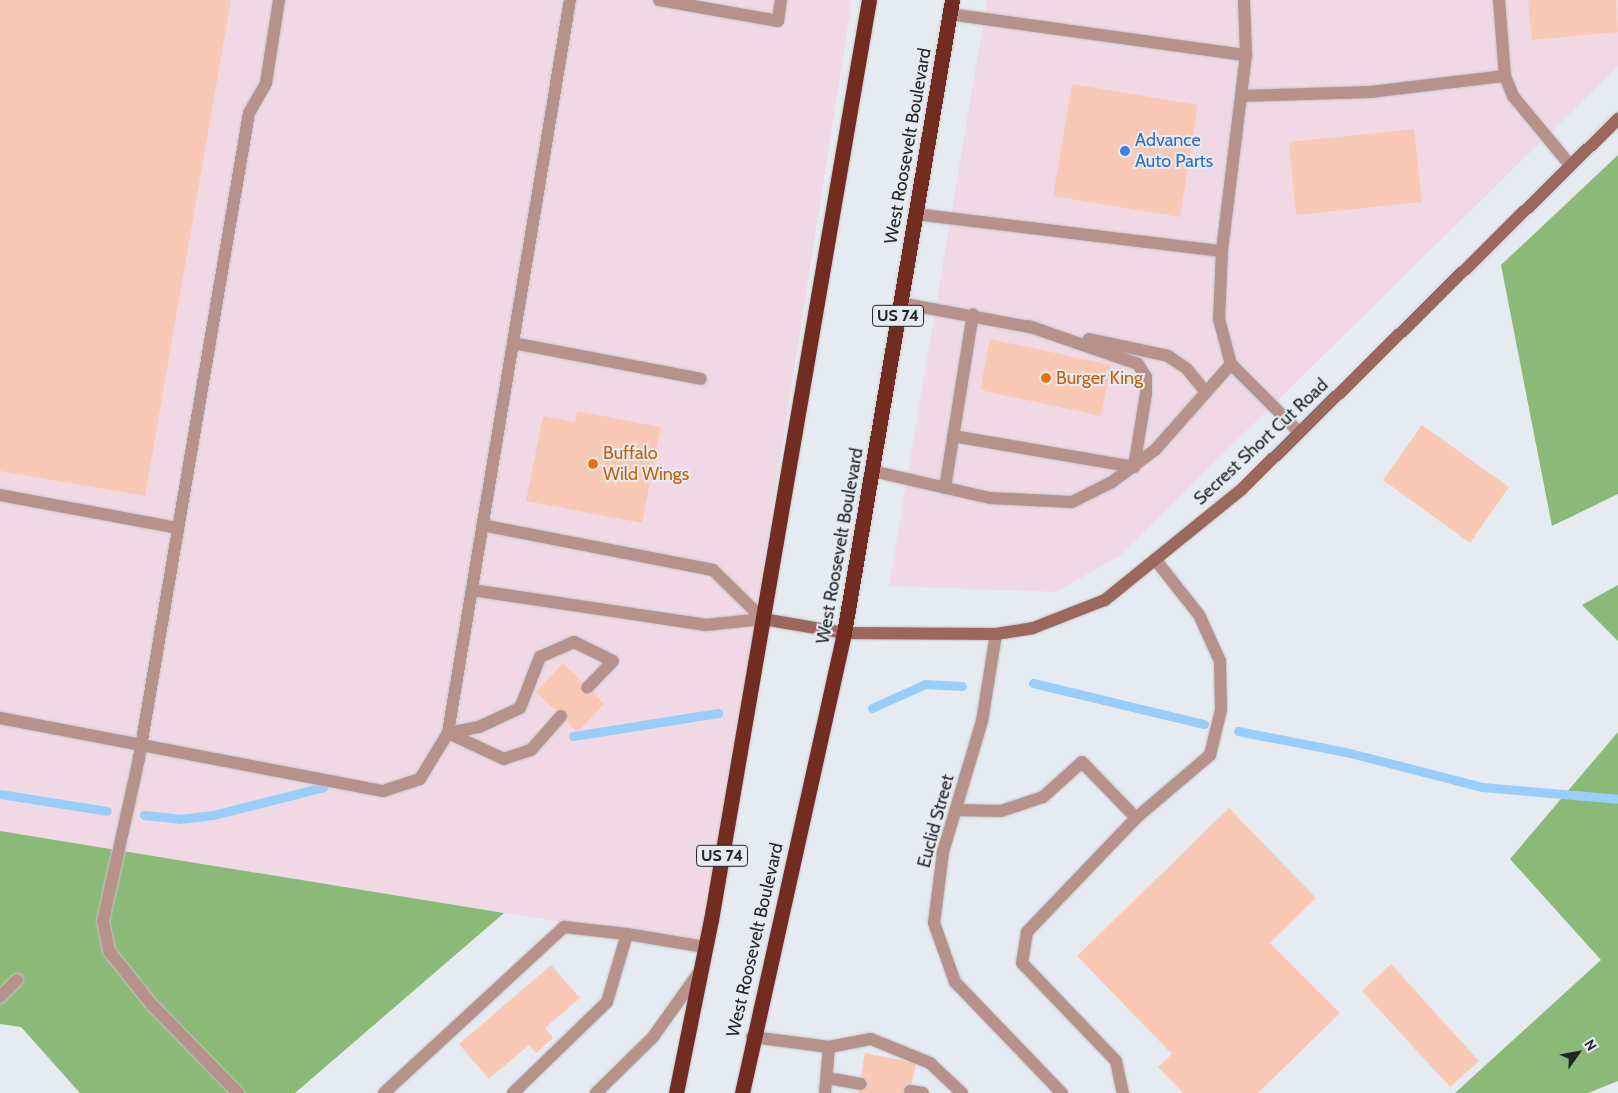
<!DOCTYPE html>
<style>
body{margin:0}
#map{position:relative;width:1618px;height:1093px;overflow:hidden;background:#e5ebf0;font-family:Cabin,sans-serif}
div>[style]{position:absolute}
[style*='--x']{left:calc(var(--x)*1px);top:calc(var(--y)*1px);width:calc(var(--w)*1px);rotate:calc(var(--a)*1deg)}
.commercial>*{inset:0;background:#f0d9e5}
.forest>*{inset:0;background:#8bb978}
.stream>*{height:9px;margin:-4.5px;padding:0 4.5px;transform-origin:4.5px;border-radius:4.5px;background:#99cefa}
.building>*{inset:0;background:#fac9b5}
.roads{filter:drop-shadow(0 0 1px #c2c7cc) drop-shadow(0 0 1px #c2c7cc)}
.lane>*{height:12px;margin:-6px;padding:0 6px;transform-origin:6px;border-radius:6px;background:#b7928a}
.street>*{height:12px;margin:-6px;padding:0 6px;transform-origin:6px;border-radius:6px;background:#b7928a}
.secondary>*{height:12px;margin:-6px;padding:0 6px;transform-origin:6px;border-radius:6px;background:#9c675d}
.highway>*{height:15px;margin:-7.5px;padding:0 7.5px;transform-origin:7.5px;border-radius:7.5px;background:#732c20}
.dots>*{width:14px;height:14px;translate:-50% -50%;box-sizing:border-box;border:2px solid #e5ebf0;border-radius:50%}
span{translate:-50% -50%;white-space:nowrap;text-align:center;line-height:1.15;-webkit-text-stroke:4px #e5ebf0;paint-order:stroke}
.shield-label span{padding:1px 4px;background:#e5ebf0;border:1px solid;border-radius:4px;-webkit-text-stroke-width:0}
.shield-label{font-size:16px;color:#232527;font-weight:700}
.shop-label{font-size:18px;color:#366cbe}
.left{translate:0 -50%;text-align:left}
.street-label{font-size:18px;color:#232527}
.food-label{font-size:18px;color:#c56008}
.north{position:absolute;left:1553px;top:1028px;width:50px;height:50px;-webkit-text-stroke:4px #e5ebf0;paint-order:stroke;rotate:58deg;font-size:14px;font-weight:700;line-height:20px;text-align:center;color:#232527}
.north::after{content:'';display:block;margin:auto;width:18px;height:22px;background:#232527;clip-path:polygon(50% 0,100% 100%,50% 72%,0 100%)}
</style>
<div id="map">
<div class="commercial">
<div style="clip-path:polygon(0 0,852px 0,704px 945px,0 831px)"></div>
<div style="clip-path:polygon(987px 0,1618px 0,1618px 66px,1119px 556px,1056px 592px,889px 586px)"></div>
</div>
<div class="forest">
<div style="clip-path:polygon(1618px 155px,1618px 494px,1552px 526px,1501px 265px)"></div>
<div style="clip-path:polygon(1618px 585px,1618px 641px,1582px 605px)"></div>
<div style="clip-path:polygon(1618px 732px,1618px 1081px,1588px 1093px,1455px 1093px,1601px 960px,1510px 859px)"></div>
<div style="clip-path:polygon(0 831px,504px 913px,295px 1093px,80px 1093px,21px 1027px,0 1024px)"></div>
</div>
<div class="stream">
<div style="--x:1033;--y:683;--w:176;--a:13.5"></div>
<div style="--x:872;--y:708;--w:58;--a:-24.4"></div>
<div style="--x:925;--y:684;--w:37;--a:3"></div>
<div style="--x:1238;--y:731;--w:114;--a:11.1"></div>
<div style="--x:1350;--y:753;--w:136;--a:14.4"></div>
<div style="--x:1482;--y:787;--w:137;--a:5"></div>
<div style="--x:573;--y:736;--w:147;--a:-9"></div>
<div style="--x:0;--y:794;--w:108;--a:9"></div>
<div style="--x:144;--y:815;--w:36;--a:6"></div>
<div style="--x:180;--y:819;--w:33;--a:-7"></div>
<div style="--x:213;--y:815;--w:114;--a:-14.2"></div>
</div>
<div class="building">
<div style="clip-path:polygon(0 0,231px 0,145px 496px,0 471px)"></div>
<div style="clip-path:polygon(1528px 0,1616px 0,1618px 32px,1532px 40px)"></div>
<div style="clip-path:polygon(1072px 84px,1198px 105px,1180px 217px,1053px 196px)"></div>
<div style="clip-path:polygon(1414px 129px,1422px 202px,1296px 215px,1289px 142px)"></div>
<div style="clip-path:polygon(990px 339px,1111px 365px,1101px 416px,980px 390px)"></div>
<div style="clip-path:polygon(577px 411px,661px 427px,642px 523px,526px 501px,543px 416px,575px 422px)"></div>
<div style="clip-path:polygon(1422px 425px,1509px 487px,1470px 543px,1383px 480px)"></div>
<div style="clip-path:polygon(563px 663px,604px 704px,577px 732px,536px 692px)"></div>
<div style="clip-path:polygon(1229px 808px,1316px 898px,1270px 943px,1340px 1013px,1258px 1093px,1183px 1093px,1158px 1067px,1172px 1054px,1077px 956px)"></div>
<div style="clip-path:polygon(1391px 964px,1479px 1061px,1450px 1087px,1362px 991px)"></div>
<div style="clip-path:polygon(551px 965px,580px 998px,545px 1028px,553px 1038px,536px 1053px,529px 1045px,489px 1079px,459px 1044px)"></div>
<div style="clip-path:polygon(865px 1053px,916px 1063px,910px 1093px,858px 1093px)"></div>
</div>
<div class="roads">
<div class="lane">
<div style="--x:659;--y:0;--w:121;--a:10"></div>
<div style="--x:778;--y:21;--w:21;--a:-82"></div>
<div style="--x:1244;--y:0;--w:55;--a:87.9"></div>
<div style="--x:1499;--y:0;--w:76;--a:85.5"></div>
<div style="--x:1505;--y:76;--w:22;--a:68"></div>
<div style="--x:1513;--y:96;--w:89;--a:50.4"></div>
<div style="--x:949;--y:14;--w:300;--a:7.9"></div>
<div style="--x:1246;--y:55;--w:197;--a:97"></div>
<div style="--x:1222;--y:251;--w:68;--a:92.5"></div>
<div style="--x:1219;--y:319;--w:47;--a:75.1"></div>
<div style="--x:1241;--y:96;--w:129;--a:-1.8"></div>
<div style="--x:1370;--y:92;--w:136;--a:-6.8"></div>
<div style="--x:915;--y:214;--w:309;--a:6.9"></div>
<div style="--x:900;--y:303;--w:137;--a:10.5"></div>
<div style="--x:1089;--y:339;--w:81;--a:12.1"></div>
<div style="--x:1168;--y:356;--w:23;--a:34"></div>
<div style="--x:1187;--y:369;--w:28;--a:51"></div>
<div style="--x:513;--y:343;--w:191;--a:10.8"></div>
<div style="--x:953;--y:436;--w:184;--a:9.7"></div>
<div style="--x:1134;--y:467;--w:74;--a:-80.7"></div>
<div style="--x:1146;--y:394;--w:17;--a:-90"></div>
<div style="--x:1146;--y:377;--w:15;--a:-122"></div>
<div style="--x:1138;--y:364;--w:116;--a:-160.9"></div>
<div style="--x:872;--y:471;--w:121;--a:12.9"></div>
<div style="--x:990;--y:498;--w:82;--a:2.8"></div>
<div style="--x:1072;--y:502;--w:45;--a:-26.6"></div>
<div style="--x:1112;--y:482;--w:54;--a:-36.7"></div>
<div style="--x:1155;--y:450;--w:115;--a:-48.5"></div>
<div style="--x:1231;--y:364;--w:96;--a:45"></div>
<div style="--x:945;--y:488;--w:176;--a:-80.9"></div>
<div style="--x:0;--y:495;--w:181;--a:10.5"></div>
<div style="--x:472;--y:590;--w:237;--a:8.5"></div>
<div style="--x:706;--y:625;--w:57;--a:-6"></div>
<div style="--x:763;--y:619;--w:70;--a:-135.6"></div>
<div style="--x:713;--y:570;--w:235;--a:-169"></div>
<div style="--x:561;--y:716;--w:45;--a:131.4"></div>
<div style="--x:531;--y:750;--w:28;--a:162"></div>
<div style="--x:504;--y:759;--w:62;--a:-155.1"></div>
<div style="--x:448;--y:733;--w:32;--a:-11"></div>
<div style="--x:479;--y:727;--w:45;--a:-24.9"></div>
<div style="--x:520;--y:708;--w:55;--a:-68.6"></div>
<div style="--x:540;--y:657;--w:37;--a:-24"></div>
<div style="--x:574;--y:642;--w:43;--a:26"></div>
<div style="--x:613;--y:661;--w:37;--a:134"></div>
<div style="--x:0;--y:718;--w:390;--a:10.8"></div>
<div style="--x:383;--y:791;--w:39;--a:-18"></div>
<div style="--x:420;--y:779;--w:54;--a:-58.7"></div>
<div style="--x:448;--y:733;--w:743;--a:-80.55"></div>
<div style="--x:956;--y:810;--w:45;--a:1.3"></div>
<div style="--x:1001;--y:811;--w:44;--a:-18.4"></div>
<div style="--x:1043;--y:797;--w:52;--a:-41.9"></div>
<div style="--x:1082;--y:762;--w:78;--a:46"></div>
<div style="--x:1136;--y:818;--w:158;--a:133.7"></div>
<div style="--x:1027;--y:932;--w:31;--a:99"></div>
<div style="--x:1022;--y:963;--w:136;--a:46.2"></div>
<div style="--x:1116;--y:1061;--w:33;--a:78"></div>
<div style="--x:1136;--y:818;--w:97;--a:-40.4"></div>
<div style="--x:1210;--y:755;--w:46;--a:-76.3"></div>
<div style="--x:1221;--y:710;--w:49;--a:-91.2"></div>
<div style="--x:1220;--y:661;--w:51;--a:-114.5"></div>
<div style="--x:1199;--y:615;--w:71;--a:-128.2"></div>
<div style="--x:627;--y:934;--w:79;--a:9.5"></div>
<div style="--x:0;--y:997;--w:24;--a:-45"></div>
<div style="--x:752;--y:1037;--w:78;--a:7.4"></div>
<div style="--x:829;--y:1047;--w:46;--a:95"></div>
<div style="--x:829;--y:1047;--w:43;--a:-10.8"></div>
<div style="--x:871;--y:1039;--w:64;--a:22.1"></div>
<div style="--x:930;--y:1063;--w:44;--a:43.2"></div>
<div style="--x:827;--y:1078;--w:34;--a:10"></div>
<div style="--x:910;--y:1091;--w:13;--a:9"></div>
<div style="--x:238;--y:1093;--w:123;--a:-134.3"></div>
<div style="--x:152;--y:1005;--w:69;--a:-128.5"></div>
<div style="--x:109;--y:951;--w:31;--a:-101"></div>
<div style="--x:103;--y:921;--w:167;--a:-77.5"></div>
<div style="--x:139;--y:758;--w:654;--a:-80.32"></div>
<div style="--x:249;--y:113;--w:34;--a:-60"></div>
<div style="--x:266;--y:83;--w:84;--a:-81.1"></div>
<div style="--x:384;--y:1093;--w:245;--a:-42.7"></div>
<div style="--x:564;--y:927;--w:63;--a:6.3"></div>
<div style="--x:627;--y:934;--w:71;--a:106.4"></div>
<div style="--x:607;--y:1002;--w:131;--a:135.9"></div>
</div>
<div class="street">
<div style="--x:996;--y:634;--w:88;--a:99.1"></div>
<div style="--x:982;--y:721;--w:137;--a:106.6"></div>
<div style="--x:943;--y:852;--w:72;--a:97.2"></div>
<div style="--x:934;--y:923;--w:63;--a:70.4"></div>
<div style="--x:955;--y:982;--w:154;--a:46.1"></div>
<div style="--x:596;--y:1093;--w:80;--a:-44.5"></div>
<div style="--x:653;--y:1037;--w:81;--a:-54.5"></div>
</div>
<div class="secondary">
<div style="--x:763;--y:619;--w:82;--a:9.8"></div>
<div style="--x:844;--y:633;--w:152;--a:0.4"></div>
<div style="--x:996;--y:634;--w:37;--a:-9"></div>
<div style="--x:1033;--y:628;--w:77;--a:-21.3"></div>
<div style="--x:1105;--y:600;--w:176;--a:-39"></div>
<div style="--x:1242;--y:489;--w:528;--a:-44.54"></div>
</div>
<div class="highway">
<div style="--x:676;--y:1093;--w:177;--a:-78.6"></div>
<div style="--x:711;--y:920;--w:933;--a:-80.26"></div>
<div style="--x:742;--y:1093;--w:471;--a:-77.5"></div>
<div style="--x:844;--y:633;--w:642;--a:-80.32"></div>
</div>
</div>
<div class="dots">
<div style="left:1125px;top:151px;background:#3f7fe0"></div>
<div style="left:1046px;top:378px;background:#e8710a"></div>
<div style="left:593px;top:464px;background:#e8710a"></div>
</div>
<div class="shield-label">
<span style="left:898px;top:316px">US 74</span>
<span style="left:722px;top:856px">US 74</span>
</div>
<div class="shop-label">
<span class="left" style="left:1135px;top:151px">Advance<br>Auto Parts</span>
</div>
<div class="street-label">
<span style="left:908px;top:146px;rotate:-80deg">West Roosevelt Boulevard</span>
<span style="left:1261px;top:442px;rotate:-43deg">Secrest Short Cut Road</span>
<span style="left:840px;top:546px;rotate:-80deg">West Roosevelt Boulevard</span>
<span style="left:936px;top:821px;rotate:-75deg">Euclid Street</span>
<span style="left:755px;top:940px;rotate:-77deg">West Roosevelt Boulevard</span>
</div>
<div class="food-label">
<span class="left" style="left:1056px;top:378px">Burger King</span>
<span class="left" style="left:603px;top:464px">Buffalo<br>Wild Wings</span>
</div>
<div class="north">N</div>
</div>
